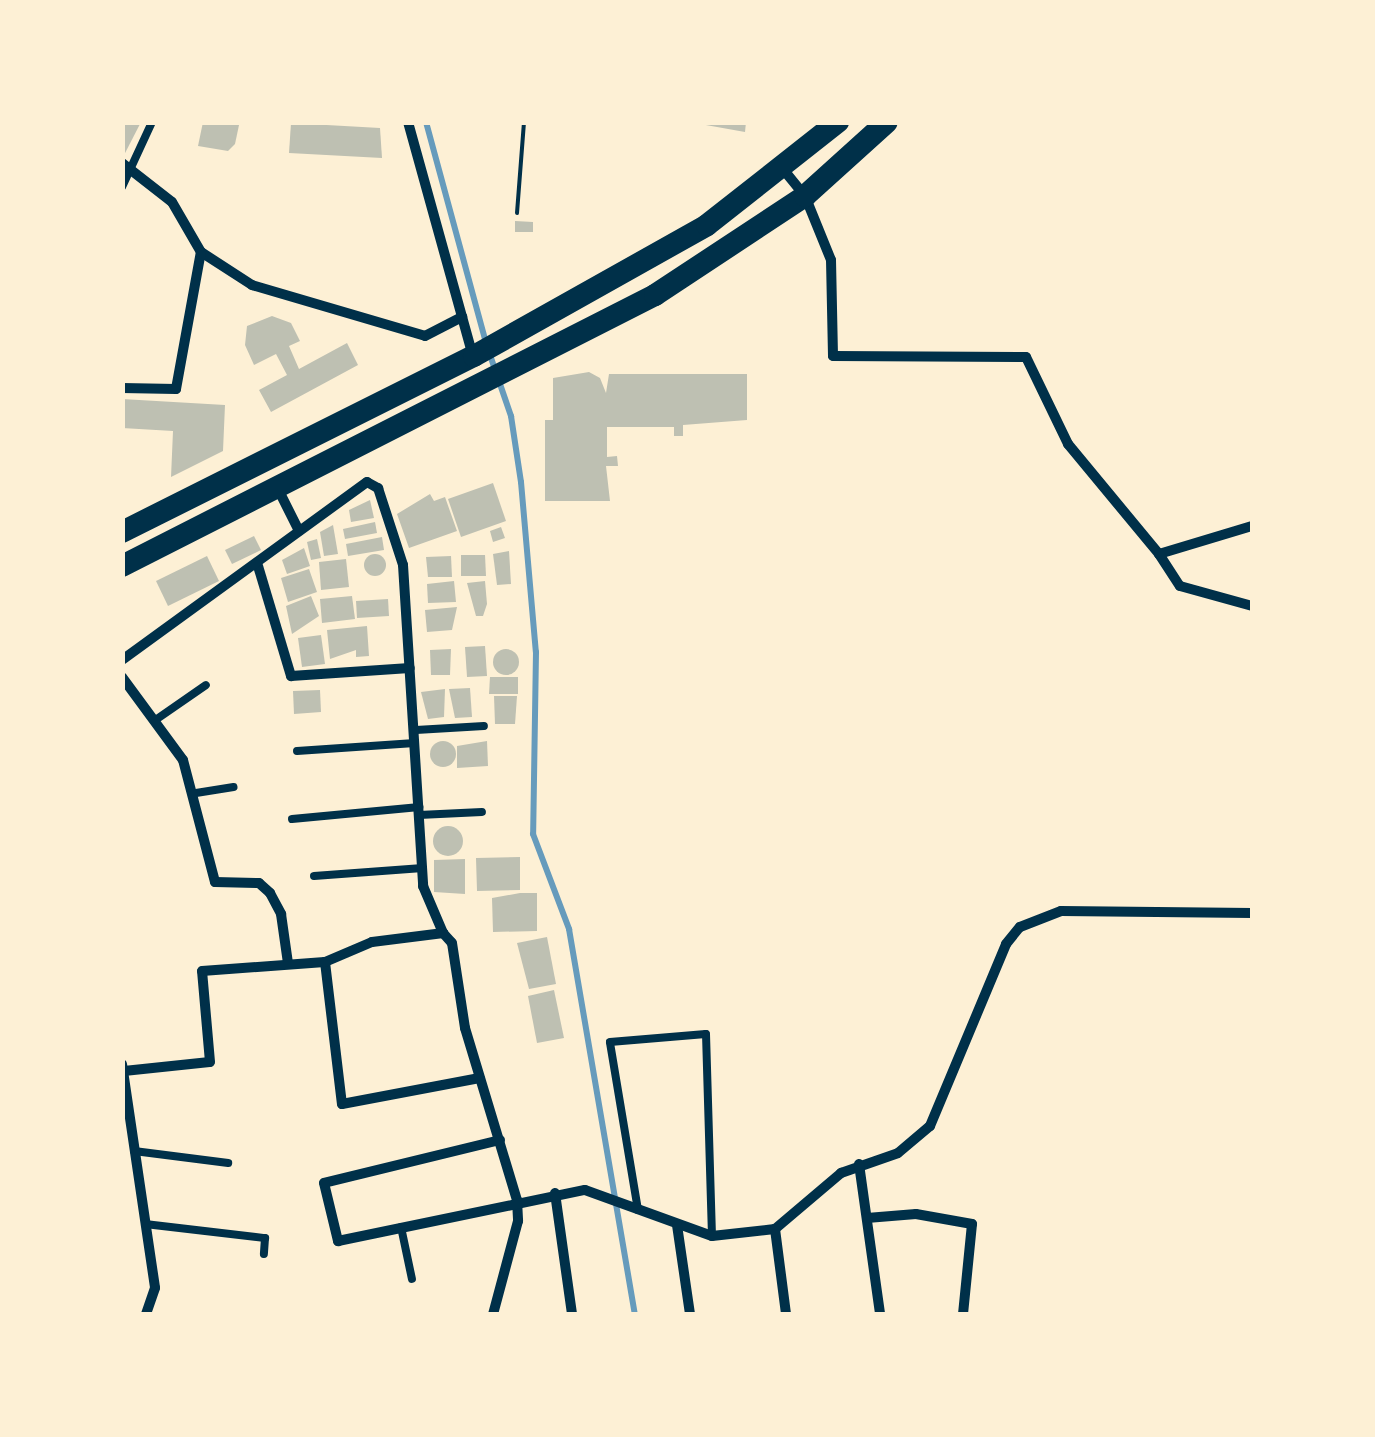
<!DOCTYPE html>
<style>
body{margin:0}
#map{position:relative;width:1375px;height:1437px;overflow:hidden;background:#fdf0d5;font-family:Jost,sans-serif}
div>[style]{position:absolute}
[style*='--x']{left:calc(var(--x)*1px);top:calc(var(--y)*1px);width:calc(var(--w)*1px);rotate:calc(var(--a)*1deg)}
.stream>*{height:6px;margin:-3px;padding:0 3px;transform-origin:3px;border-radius:3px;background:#669bbc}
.building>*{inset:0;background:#bec0b2}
.round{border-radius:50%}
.path>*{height:4px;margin:-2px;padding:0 2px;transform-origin:2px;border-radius:2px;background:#003049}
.service>*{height:8px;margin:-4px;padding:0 4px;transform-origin:4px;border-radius:4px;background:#003049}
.minor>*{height:10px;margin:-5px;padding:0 5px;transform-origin:5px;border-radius:5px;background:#003049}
.trunk>*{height:22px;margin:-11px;padding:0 11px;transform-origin:11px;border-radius:11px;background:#003049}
span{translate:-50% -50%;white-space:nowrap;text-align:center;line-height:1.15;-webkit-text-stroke:8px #fdf0d5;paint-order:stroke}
.frame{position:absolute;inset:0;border:125px solid #fdf0d5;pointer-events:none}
</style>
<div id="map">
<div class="stream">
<div style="--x:426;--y:122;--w:229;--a:74.8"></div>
<div style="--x:490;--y:355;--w:65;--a:71"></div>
<div style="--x:511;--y:416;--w:67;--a:81.4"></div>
<div style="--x:521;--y:482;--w:171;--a:85"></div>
<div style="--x:536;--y:652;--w:182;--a:90.9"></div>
<div style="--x:533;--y:834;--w:102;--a:69.2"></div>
<div style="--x:569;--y:929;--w:391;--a:80.3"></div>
</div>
<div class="building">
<div style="clip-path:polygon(122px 122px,140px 124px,122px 159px)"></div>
<div style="clip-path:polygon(203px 122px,239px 125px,235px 144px,228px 151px,198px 146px)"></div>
<div style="clip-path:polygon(689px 122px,746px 122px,745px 132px)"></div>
<div style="clip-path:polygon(291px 123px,380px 128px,382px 158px,289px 153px)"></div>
<div style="clip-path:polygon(515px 221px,533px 222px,533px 232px,515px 232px)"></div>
<div style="clip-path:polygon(272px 316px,291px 323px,300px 341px,289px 346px,299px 369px,347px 343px,358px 365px,271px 412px,259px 390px,287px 375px,276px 354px,254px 365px,245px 345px,247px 326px)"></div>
<div style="clip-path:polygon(589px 372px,600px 378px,606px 393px,609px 374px,747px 374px,747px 420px,683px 425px,683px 436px,674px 436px,674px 427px,607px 427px,607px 457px,617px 456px,618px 466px,606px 466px,610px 501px,545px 501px,545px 420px,553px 420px,553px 378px)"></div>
<div style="clip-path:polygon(122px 399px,225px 405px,223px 451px,171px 477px,173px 431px,122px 428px)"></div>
<div style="clip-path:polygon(493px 483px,506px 521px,461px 537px,448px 499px)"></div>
<div style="clip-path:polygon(430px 494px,434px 501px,445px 497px,457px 531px,409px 548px,397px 514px)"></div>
<div style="clip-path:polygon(370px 500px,374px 518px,351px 522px,349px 510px)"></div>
<div style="clip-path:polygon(375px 522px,377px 533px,345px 539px,343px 529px)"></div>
<div style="clip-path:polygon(333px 525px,338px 554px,324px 556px,320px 532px)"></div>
<div style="clip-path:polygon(501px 527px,505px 538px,493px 542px,490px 531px)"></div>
<div style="clip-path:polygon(254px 536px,261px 550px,232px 564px,225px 550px)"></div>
<div style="clip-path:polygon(382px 537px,384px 550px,348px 556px,346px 544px)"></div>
<div style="clip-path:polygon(317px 539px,321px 558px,311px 560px,307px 542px)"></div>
<div style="clip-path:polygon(304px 548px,310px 566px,287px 574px,282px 560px)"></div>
<div style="clip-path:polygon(509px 551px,511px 584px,497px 585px,493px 554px)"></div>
<div class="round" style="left:364px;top:554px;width:22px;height:22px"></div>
<div style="clip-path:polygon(461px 555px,485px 555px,486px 576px,461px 576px)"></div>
<div style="clip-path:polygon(207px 556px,219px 581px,168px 606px,156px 581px)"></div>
<div style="clip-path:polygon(451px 556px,452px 577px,428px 577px,426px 557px)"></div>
<div style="clip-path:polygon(346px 559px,349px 587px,321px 590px,319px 562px)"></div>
<div style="clip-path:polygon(309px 569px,317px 592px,288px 602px,281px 578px)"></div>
<div style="clip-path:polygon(454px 581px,456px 602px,428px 603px,427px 584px)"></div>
<div style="clip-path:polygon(485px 581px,487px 604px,483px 616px,476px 616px,467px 583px)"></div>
<div style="clip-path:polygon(311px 596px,319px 616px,292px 634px,286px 606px)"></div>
<div style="clip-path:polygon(352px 596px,355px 619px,322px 623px,320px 599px)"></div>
<div style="clip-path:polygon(388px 599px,389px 616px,357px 618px,356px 601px)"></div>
<div style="clip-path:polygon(457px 607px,452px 630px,427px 632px,425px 610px)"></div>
<div style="clip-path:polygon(367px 626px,369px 656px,356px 657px,356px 650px,330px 659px,327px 630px)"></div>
<div style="clip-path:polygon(321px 635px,325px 664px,302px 667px,298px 638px)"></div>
<div style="clip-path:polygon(485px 646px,487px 676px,467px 677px,465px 647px)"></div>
<div class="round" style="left:493px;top:649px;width:26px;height:26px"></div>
<div style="clip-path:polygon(451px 649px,450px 675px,431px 675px,430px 650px)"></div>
<div style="clip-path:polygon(490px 677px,518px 677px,518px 694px,489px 694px)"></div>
<div style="clip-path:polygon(470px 688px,472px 717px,455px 718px,449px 689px)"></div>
<div style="clip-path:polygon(445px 689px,444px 717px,428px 719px,421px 692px)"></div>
<div style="clip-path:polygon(320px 690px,321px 712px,294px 714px,293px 691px)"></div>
<div style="clip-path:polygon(494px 696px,517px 696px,515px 724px,495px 724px)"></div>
<div class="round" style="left:430px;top:741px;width:26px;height:26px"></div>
<div style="clip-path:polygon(487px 741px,488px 766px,457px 768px,457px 746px)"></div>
<div class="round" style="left:433px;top:826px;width:30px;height:30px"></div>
<div style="clip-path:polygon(520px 857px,520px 890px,477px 891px,476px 858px)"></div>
<div style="clip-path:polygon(465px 859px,465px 894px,434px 892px,434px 860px)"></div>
<div style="clip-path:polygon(520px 893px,537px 893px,537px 931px,493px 932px,492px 898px)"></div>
<div style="clip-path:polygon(547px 937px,556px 984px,529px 989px,517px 943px)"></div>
<div style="clip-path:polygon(554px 990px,564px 1038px,537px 1043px,528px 996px)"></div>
</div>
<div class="path">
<div style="--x:517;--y:213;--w:91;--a:-85.6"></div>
</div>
<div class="service">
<div style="--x:122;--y:187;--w:72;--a:-65.2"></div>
<div style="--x:154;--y:721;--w:63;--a:-34.7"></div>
<div style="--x:416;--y:730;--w:68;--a:-3.4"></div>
<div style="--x:297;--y:751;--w:118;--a:-3.9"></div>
<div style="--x:196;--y:793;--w:38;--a:-9"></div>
<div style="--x:419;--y:815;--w:63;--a:-2.7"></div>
<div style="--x:292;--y:819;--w:128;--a:-5.4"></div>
<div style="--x:314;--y:876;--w:109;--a:-4.2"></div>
<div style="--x:134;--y:1151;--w:95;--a:7.3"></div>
<div style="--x:638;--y:1210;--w:170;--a:-99.5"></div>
<div style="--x:610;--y:1042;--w:96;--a:-4.8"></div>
<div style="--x:706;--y:1034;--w:202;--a:88.3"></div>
<div style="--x:145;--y:1224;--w:121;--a:6.7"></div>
<div style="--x:265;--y:1238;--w:16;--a:94"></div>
<div style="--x:401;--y:1227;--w:53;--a:78.1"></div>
</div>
<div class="minor">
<div style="--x:408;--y:122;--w:244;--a:74.5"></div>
<div style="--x:122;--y:163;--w:63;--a:38"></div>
<div style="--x:172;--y:202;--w:58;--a:59.9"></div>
<div style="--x:201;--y:252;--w:61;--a:32.9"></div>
<div style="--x:252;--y:285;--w:180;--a:16.4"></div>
<div style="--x:425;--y:336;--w:42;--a:-27.2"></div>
<div style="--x:783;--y:169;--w:35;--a:51"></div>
<div style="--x:805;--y:196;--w:69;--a:67.9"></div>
<div style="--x:831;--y:260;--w:96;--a:88.8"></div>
<div style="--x:833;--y:356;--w:193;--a:0.3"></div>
<div style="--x:1026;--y:357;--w:97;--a:64.2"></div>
<div style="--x:1068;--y:444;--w:143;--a:50.4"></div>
<div style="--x:1159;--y:554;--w:97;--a:-16.8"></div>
<div style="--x:122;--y:388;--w:54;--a:1.1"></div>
<div style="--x:176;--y:389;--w:139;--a:-79.7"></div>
<div style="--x:277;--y:487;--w:49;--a:63.4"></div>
<div style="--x:1159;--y:554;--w:38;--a:57"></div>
<div style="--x:1180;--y:586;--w:75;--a:15.5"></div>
<div style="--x:258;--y:566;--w:115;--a:73.3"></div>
<div style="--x:291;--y:676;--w:119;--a:-3.8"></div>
<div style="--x:122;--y:660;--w:303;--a:-36"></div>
<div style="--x:367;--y:482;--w:13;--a:29"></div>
<div style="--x:378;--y:488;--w:81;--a:72"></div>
<div style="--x:403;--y:565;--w:322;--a:86.4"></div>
<div style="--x:423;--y:886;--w:51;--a:66.9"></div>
<div style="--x:122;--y:677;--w:103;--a:53.7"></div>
<div style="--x:183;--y:760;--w:126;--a:75.3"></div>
<div style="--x:215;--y:882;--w:44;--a:1.3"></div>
<div style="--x:259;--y:883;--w:15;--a:42"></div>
<div style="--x:270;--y:893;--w:24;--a:62"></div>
<div style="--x:281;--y:914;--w:49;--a:81.9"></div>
<div style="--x:325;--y:962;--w:143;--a:83.2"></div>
<div style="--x:342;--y:1104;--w:140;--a:-10.7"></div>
<div style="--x:122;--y:1064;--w:226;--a:81.6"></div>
<div style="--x:155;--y:1288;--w:28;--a:109"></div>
<div style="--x:124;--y:1071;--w:86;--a:-6"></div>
<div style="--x:210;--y:1062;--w:91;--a:-95"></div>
<div style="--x:202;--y:971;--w:123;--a:-4.2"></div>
<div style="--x:325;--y:962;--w:51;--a:-23.1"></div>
<div style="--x:372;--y:942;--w:72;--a:-7.2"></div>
<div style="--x:443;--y:933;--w:13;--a:48"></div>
<div style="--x:452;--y:943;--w:86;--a:81.3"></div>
<div style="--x:465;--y:1028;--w:180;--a:73.2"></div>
<div style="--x:517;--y:1200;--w:21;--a:87"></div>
<div style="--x:518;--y:1221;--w:96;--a:105"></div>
<div style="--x:500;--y:1140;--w:181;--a:166.3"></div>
<div style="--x:324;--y:1183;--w:60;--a:76.4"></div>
<div style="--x:338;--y:1241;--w:252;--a:-11.7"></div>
<div style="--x:585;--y:1190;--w:135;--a:19.9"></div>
<div style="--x:712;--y:1236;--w:63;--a:-6.3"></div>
<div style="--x:775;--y:1229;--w:87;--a:-40.3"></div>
<div style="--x:841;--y:1173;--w:60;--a:-19.3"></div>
<div style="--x:898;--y:1153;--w:42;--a:-40.2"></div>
<div style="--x:930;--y:1126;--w:197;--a:-67.3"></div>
<div style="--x:1006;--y:944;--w:22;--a:-51"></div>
<div style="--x:1020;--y:927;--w:44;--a:-21.3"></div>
<div style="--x:1061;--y:911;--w:191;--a:0.6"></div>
<div style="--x:859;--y:1164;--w:151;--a:82"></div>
<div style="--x:555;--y:1193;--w:122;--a:82"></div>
<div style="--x:867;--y:1218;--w:49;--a:-4.7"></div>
<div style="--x:916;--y:1214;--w:57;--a:10.1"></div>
<div style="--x:972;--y:1224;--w:90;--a:95.7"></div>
<div style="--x:677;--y:1225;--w:90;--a:81.7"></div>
<div style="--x:775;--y:1229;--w:86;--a:82.6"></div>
</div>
<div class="trunk">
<div style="--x:122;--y:532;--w:394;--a:-26.6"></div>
<div style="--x:474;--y:356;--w:267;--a:-29.3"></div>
<div style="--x:707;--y:225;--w:167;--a:-38.2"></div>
<div style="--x:122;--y:566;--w:598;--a:-26.95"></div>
<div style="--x:655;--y:295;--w:180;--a:-33.4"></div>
<div style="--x:805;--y:196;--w:110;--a:-42.1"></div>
</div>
<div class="frame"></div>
</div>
